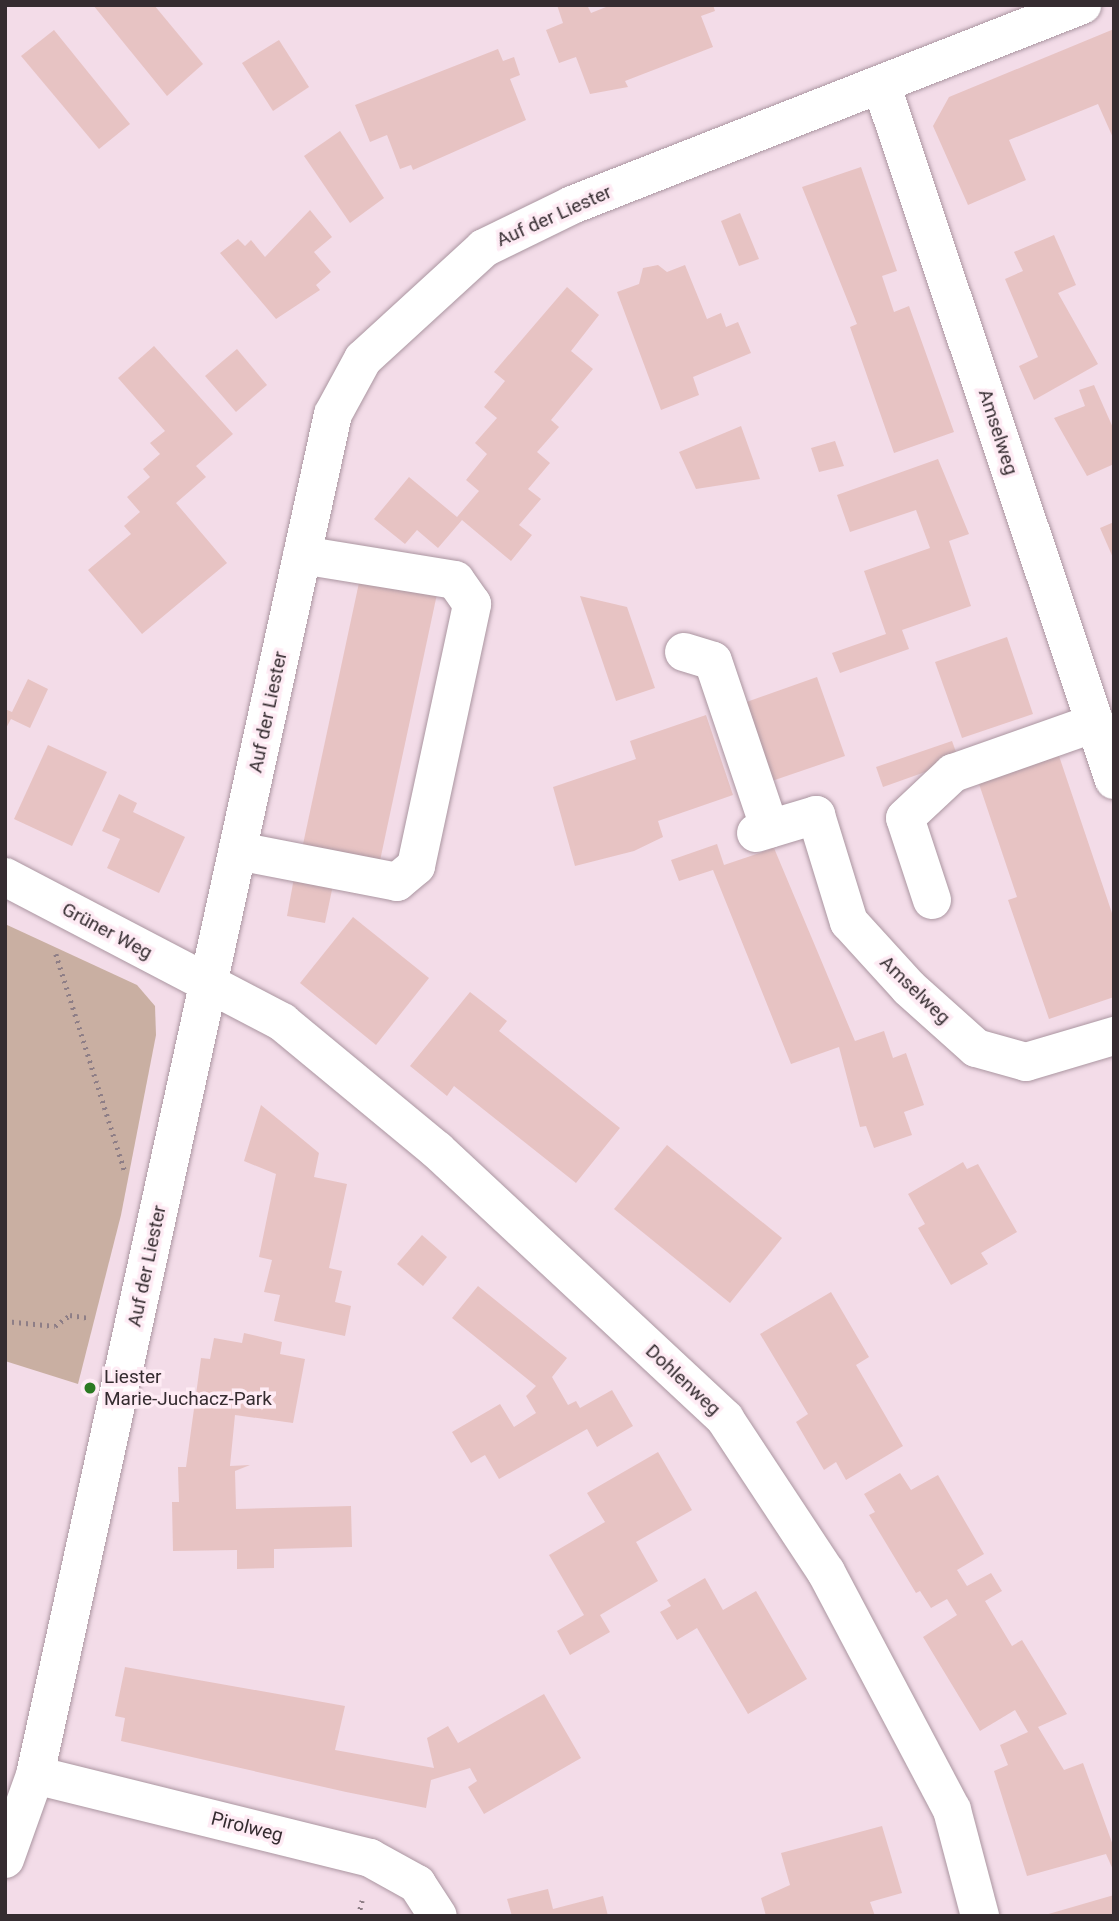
<!DOCTYPE html>
<meta charset="utf-8">
<style>
body{margin:0}
#map{position:relative;width:1119px;height:1921px;overflow:hidden;background:#f3dce8;font-family:Roboto,sans-serif}
div>[style]{position:absolute}
[style*='--x']{left:calc(var(--x)*1px);top:calc(var(--y)*1px);width:calc(var(--w)*1px);rotate:calc(var(--a)*1deg)}
.green>*{inset:0;background:#c9afa2}
.building>*{inset:0;background:#e7c3c3}
.path>*{height:4.5px;margin-top:-2.25px;transform-origin:0;background:repeating-linear-gradient(90deg,#8e7e86 0 2px,transparent 0 7px)}
.roads{filter:drop-shadow(0 0 2px #ab96a1) drop-shadow(0 0 2px #ab96a1)}
.minor>*{height:38px;margin:-19px;padding:0 19px;transform-origin:19px;border-radius:19px;background:#fff}
.dots>*{width:19px;height:19px;translate:-50% -50%;box-sizing:border-box;border:4px solid #feebf4;border-radius:50%}
span{translate:-50% -50%;white-space:nowrap;text-align:center;line-height:1.15;-webkit-text-stroke:7px #feebf4;paint-order:stroke}
.street-label{font-size:19px;color:#352c30}
.poi-label{font-size:19px;color:#352c30}
.left{translate:0 -50%;text-align:left}
.frame{position:absolute;inset:0;border:7px solid #352c30;pointer-events:none}
</style>
<div id="map">
<div class="green">
<div style="clip-path:polygon(5px 924px,137px 985px,155px 1006px,156px 1035px,121px 1215px,78px 1384px,5px 1361px)"></div>
</div>
<div class="building">
<div style="clip-path:polygon(93px 5px,154px 5px,203px 64px,167px 96px)"></div>
<div style="clip-path:polygon(557px 5px,587px 5px,591px 13px,611px 5px,713px 5px,715px 11px,701px 16px,713px 47px,625px 81px,628px 87px,590px 94px,576px 57px,559px 63px,546px 30px,563px 23px)"></div>
<div style="clip-path:polygon(1114px 29px,1114px 140px,1098px 104px,1009px 140px,1026px 180px,968px 205px,933px 126px,949px 97px)"></div>
<div style="clip-path:polygon(54px 30px,130px 124px,99px 149px,21px 56px)"></div>
<div style="clip-path:polygon(279px 40px,309px 87px,273px 111px,242px 63px)"></div>
<div style="clip-path:polygon(498px 49px,503px 61px,514px 57px,520px 75px,510px 79px,526px 120px,413px 170px,411px 165px,400px 169px,387px 135px,370px 142px,355px 105px)"></div>
<div style="clip-path:polygon(340px 131px,384px 198px,350px 223px,304px 156px)"></div>
<div style="clip-path:polygon(861px 167px,897px 271px,882px 276px,894px 312px,909px 306px,954px 432px,894px 453px,850px 327px,857px 324px,802px 187px)"></div>
<div style="clip-path:polygon(310px 210px,332px 237px,314px 252px,331px 272px,316px 285px,320px 290px,276px 319px,220px 253px,238px 239px,245px 246px,251px 240px,265px 257px)"></div>
<div style="clip-path:polygon(740px 213px,759px 259px,739px 266px,721px 221px)"></div>
<div style="clip-path:polygon(1054px 235px,1076px 285px,1058px 293px,1098px 364px,1034px 400px,1019px 366px,1038px 357px,1005px 279px,1023px 271px,1014px 252px)"></div>
<div style="clip-path:polygon(658px 265px,667px 272px,685px 265px,707px 319px,721px 313px,726px 327px,738px 322px,751px 353px,693px 377px,699px 395px,661px 410px,617px 292px,639px 284px,643px 268px)"></div>
<div style="clip-path:polygon(567px 287px,599px 315px,571px 351px,593px 369px,551px 420px,559px 427px,537px 452px,550px 463px,528px 489px,541px 499px,519px 525px,532px 535px,511px 561px,462px 520px,438px 548px,417px 530px,405px 544px,374px 519px,409px 477px,457px 517px,479px 491px,466px 480px,487px 454px,475px 443px,497px 418px,484px 407px,505px 381px,494px 372px)"></div>
<div style="clip-path:polygon(154px 346px,233px 434px,196px 466px,206px 477px,176px 503px,227px 563px,142px 634px,88px 570px,131px 534px,124px 526px,140px 512px,127px 497px,150px 477px,143px 469px,160px 454px,150px 443px,165px 431px,118px 378px)"></div>
<div style="clip-path:polygon(237px 349px,267px 385px,236px 412px,205px 376px)"></div>
<div style="clip-path:polygon(1094px 385px,1114px 430px,1114px 464px,1087px 476px,1054px 418px,1085px 406px,1079px 390px)"></div>
<div style="clip-path:polygon(741px 426px,760px 479px,696px 489px,679px 452px)"></div>
<div style="clip-path:polygon(835px 441px,844px 466px,819px 472px,811px 448px)"></div>
<div style="clip-path:polygon(938px 459px,969px 534px,949px 541px,971px 606px,902px 630px,909px 649px,840px 673px,832px 653px,886px 634px,864px 571px,930px 548px,916px 510px,850px 532px,837px 495px)"></div>
<div style="clip-path:polygon(1114px 522px,1114px 560px,1100px 528px)"></div>
<div style="clip-path:polygon(360px 578px,437px 594px,378px 870px,302px 849px)"></div>
<div style="clip-path:polygon(580px 596px,627px 607px,655px 688px,616px 701px)"></div>
<div style="clip-path:polygon(1007px 637px,1033px 714px,962px 738px,935px 662px)"></div>
<div style="clip-path:polygon(817px 677px,845px 756px,769px 782px,741px 704px)"></div>
<div style="clip-path:polygon(28px 679px,48px 689px,30px 728px,11px 719px,5px 730px,5px 709px,12px 712px)"></div>
<div style="clip-path:polygon(706px 715px,733px 795px,658px 821px,663px 837px,634px 851px,575px 866px,553px 787px,636px 759px,630px 741px)"></div>
<div style="clip-path:polygon(952px 741px,959px 760px,883px 787px,876px 767px)"></div>
<div style="clip-path:polygon(48px 745px,107px 772px,72px 846px,14px 819px)"></div>
<div style="clip-path:polygon(1056px 747px,1114px 919px,1114px 997px,1049px 1019px,1008px 900px,1017px 897px,976px 775px)"></div>
<div style="clip-path:polygon(119px 794px,137px 803px,133px 812px,185px 837px,159px 893px,107px 868px,120px 839px,102px 831px)"></div>
<div style="clip-path:polygon(717px 844px,724px 865px,774px 848px,855px 1041px,884px 1031px,893px 1058px,906px 1053px,924px 1105px,904px 1112px,912px 1135px,874px 1148px,866px 1126px,860px 1127px,839px 1047px,791px 1064px,713px 870px,679px 881px,671px 860px)"></div>
<div style="clip-path:polygon(294px 878px,333px 885px,325px 923px,287px 916px)"></div>
<div style="clip-path:polygon(353px 917px,429px 978px,376px 1045px,300px 983px)"></div>
<div style="clip-path:polygon(470px 992px,507px 1021px,499px 1031px,620px 1128px,576px 1183px,454px 1086px,447px 1096px,410px 1066px)"></div>
<div style="clip-path:polygon(261px 1105px,319px 1153px,314px 1177px,347px 1184px,329px 1268px,342px 1271px,335px 1302px,351px 1306px,345px 1336px,274px 1321px,280px 1295px,264px 1292px,272px 1260px,259px 1257px,276px 1174px,244px 1161px)"></div>
<div style="clip-path:polygon(667px 1145px,782px 1238px,730px 1303px,614px 1209px)"></div>
<div style="clip-path:polygon(963px 1162px,967px 1169px,978px 1164px,1017px 1232px,981px 1253px,988px 1264px,951px 1285px,918px 1228px,925px 1224px,908px 1194px)"></div>
<div style="clip-path:polygon(422px 1235px,447px 1257px,423px 1286px,397px 1264px)"></div>
<div style="clip-path:polygon(478px 1286px,567px 1358px,552px 1377px,568px 1405px,576px 1401px,580px 1408px,612px 1390px,633px 1426px,597px 1447px,587px 1429px,499px 1479px,485px 1455px,471px 1463px,452px 1432px,500px 1404px,514px 1427px,536px 1413px,526px 1396px,536px 1386px,452px 1318px)"></div>
<div style="clip-path:polygon(831px 1292px,869px 1357px,856px 1365px,903px 1446px,846px 1480px,836px 1462px,824px 1470px,796px 1422px,808px 1414px,760px 1334px)"></div>
<div style="clip-path:polygon(244px 1333px,282px 1342px,280px 1354px,305px 1359px,293px 1423px,235px 1415px,230px 1466px,250px 1465px,235px 1471px,236px 1509px,351px 1506px,352px 1547px,274px 1549px,274px 1568px,237px 1569px,237px 1550px,173px 1551px,172px 1502px,179px 1502px,178px 1467px,186px 1467px,201px 1358px,210px 1359px,214px 1338px,242px 1343px)"></div>
<div style="clip-path:polygon(658px 1452px,692px 1510px,636px 1542px,658px 1581px,600px 1615px,610px 1632px,570px 1655px,557px 1631px,584px 1615px,549px 1555px,605px 1522px,587px 1493px)"></div>
<div style="clip-path:polygon(900px 1473px,911px 1490px,938px 1475px,984px 1554px,957px 1570px,967px 1586px,991px 1573px,1002px 1591px,985px 1601px,1012px 1646px,1022px 1640px,1067px 1714px,1038px 1727px,1064px 1770px,1083px 1763px,1114px 1848px,1114px 1872px,1106px 1854px,1027px 1876px,994px 1771px,1008px 1765px,1000px 1745px,1028px 1732px,1015px 1710px,980px 1731px,923px 1637px,957px 1615px,947px 1599px,931px 1608px,920px 1591px,916px 1593px,869px 1515px,875px 1512px,864px 1494px)"></div>
<div style="clip-path:polygon(705px 1578px,723px 1610px,756px 1591px,807px 1679px,748px 1714px,697px 1628px,677px 1640px,660px 1612px,671px 1606px,667px 1600px)"></div>
<div style="clip-path:polygon(125px 1667px,345px 1706px,335px 1750px,434px 1768px,427px 1738px,448px 1726px,458px 1743px,544px 1694px,581px 1758px,484px 1814px,468px 1787px,477px 1781px,470px 1768px,431px 1780px,426px 1808px,346px 1792px,121px 1741px,125px 1718px,115px 1716px)"></div>
<div style="clip-path:polygon(882px 1826px,902px 1893px,870px 1902px,875px 1916px,766px 1916px,761px 1898px,790px 1885px,781px 1853px)"></div>
<div style="clip-path:polygon(548px 1889px,553px 1909px,603px 1896px,608px 1916px,512px 1916px,507px 1899px)"></div>
<div style="clip-path:polygon(1114px 1895px,1114px 1916px,1045px 1916px,1045px 1915px)"></div>
</div>
<div class="path">
<div style="--x:56;--y:954;--w:228;--a:72.4"></div>
<div style="--x:5;--y:1321;--w:50;--a:5.7"></div>
<div style="--x:55;--y:1326;--w:19;--a:-36"></div>
<div style="--x:70;--y:1315;--w:20;--a:9"></div>
<div style="--x:358;--y:1916;--w:16;--a:-76"></div>
</div>
<div class="roads">
<div class="minor">
<div style="--x:881;--y:84;--w:734;--a:71.49"></div>
<div style="--x:684;--y:652;--w:30;--a:17"></div>
<div style="--x:713;--y:661;--w:177;--a:71.3"></div>
<div style="--x:756;--y:833;--w:63;--a:-16.7"></div>
<div style="--x:816;--y:815;--w:112;--a:72.9"></div>
<div style="--x:849;--y:922;--w:89;--a:47.7"></div>
<div style="--x:909;--y:988;--w:90;--a:41.8"></div>
<div style="--x:976;--y:1048;--w:52;--a:15.6"></div>
<div style="--x:1026;--y:1062;--w:92;--a:-16.5"></div>
<div style="--x:238;--y:851;--w:162;--a:11"></div>
<div style="--x:397;--y:882;--w:25;--a:-40"></div>
<div style="--x:416;--y:866;--w:268;--a:-77.9"></div>
<div style="--x:472;--y:604;--w:29;--a:-125"></div>
<div style="--x:455;--y:580;--w:155;--a:-170.7"></div>
<div style="--x:5;--y:877;--w:313;--a:27.6"></div>
<div style="--x:282;--y:1022;--w:201;--a:39.6"></div>
<div style="--x:437;--y:1150;--w:394;--a:43"></div>
<div style="--x:725;--y:1419;--w:183;--a:56.6"></div>
<div style="--x:826;--y:1572;--w:269;--a:62.1"></div>
<div style="--x:952;--y:1810;--w:110;--a:75.2"></div>
<div style="--x:932;--y:900;--w:86;--a:-108.2"></div>
<div style="--x:905;--y:818;--w:66;--a:-43.2"></div>
<div style="--x:953;--y:773;--w:151;--a:-19.4"></div>
<div style="--x:35;--y:1775;--w:345;--a:13.9"></div>
<div style="--x:370;--y:1858;--w:54;--a:29"></div>
<div style="--x:417;--y:1884;--w:38;--a:57"></div>
<div style="--x:5;--y:1859;--w:89;--a:-70.3"></div>
<div style="--x:35;--y:1775;--w:1393;--a:-77.65"></div>
<div style="--x:333;--y:414;--w:63;--a:-61.4"></div>
<div style="--x:363;--y:359;--w:164;--a:-42.5"></div>
<div style="--x:484;--y:248;--w:98;--a:-26"></div>
<div style="--x:572;--y:205;--w:548;--a:-21.41"></div>
</div>
</div>
<div class="dots">
<div style="left:90px;top:1388px;background:#2b7922"></div>
</div>
<div class="street-label">
<span style="left:554px;top:216px;rotate:-24deg">Auf der Liester</span>
<span style="left:998px;top:432px;rotate:72deg">Amselweg</span>
<span style="left:268px;top:712px;rotate:-78deg">Auf der Liester</span>
<span style="left:107px;top:931px;rotate:28deg">Grüner Weg</span>
<span style="left:915px;top:990px;rotate:44deg">Amselweg</span>
<span style="left:147px;top:1266px;rotate:-78deg">Auf der Liester</span>
<span style="left:683px;top:1380px;rotate:43deg">Dohlenweg</span>
<span style="left:247px;top:1827px;rotate:14deg">Pirolweg</span>
</div>
<div class="poi-label">
<span class="left" style="left:104px;top:1388px">Liester<br>Marie-Juchacz-Park</span>
</div>
<div class="frame"></div>
</div>
